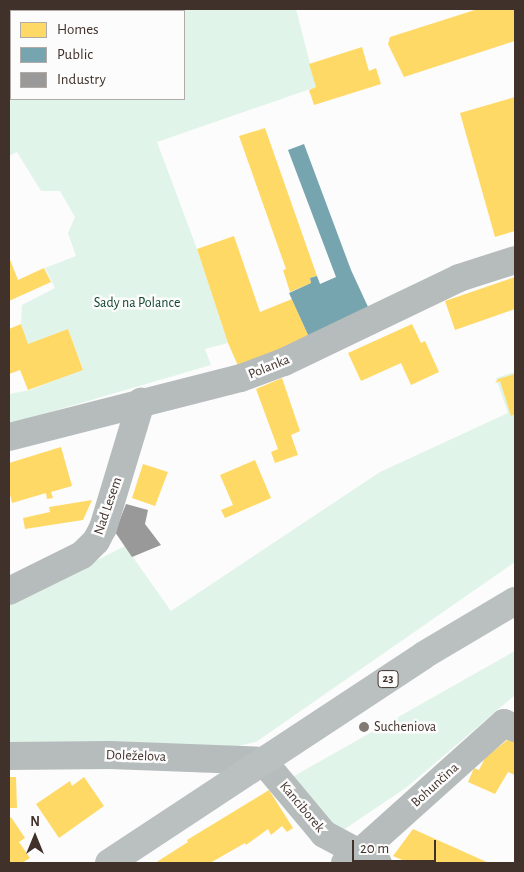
<!DOCTYPE html>
<meta charset="utf-8">
<style>
body{margin:0}
#map{position:relative;width:524px;height:872px;overflow:hidden;background:#fcfcfc;font-family:"Alegreya Sans",sans-serif}
div>[style]{position:absolute}
[style*='--x']{left:calc(var(--x)*1px);top:calc(var(--y)*1px);width:calc(var(--w)*1px);rotate:calc(var(--a)*1deg)}
.green>*{inset:0;background:#e0f4ea}
.homes>*{inset:0;background:#ffd966}
.public>*{inset:0;background:#76a5af}
.industry>*{inset:0;background:#999}
.minor>*{height:28px;margin:-14px;padding:0 14px;transform-origin:14px;border-radius:14px;background:#b6bcbc}
.major>*{height:28px;margin:-14px;padding:0 14px;transform-origin:14px;border-radius:14px;background:#bac0c0}
.dots>*{width:14px;height:14px;translate:-50% -50%;box-sizing:border-box;border:2px solid #fcfcfc;border-radius:50%}
span{translate:-50% -50%;white-space:nowrap;text-align:center;line-height:1.15;-webkit-text-stroke:5px #fcfcfc;paint-order:stroke}
.shield-label span{padding:1px 4px;background:#fcfcfc;border:1px solid;border-radius:4px;-webkit-text-stroke-width:0}
.shield-label{font-size:12px;color:#40312a;font-weight:700}
.park-label{font-size:14px;color:#114732}
.street-label{font-size:14px;color:#40312a}
.poi-label{font-size:14px;color:#40312a}
.left{translate:0 -50%;text-align:left}
.frame{position:absolute;inset:0;border:10px solid #40312a;pointer-events:none}
.legend{position:absolute;left:10px;top:10px;width:175px;height:90px;box-sizing:border-box;background:#fcfcfc;border:1px solid #b1aba8;margin:0;padding:6px 9px;list-style:none;font-size:15px;color:#40312a}
.legend li{display:flex;align-items:center;gap:10px;height:25px}
.legend b{width:25px;border:1px solid #b1aba8}
.north{position:absolute;left:10px;top:812px;width:50px;height:50px;-webkit-text-stroke:4px #fcfcfc;paint-order:stroke;rotate:0deg;font-size:14px;font-weight:700;line-height:20px;text-align:center;color:#40312a}
.north::after{content:'';display:block;margin:auto;width:18px;height:22px;background:#40312a;clip-path:polygon(50% 0,100% 100%,50% 72%,0 100%)}
.scale{position:absolute;left:352px;top:840px;width:84px;height:22px;box-sizing:border-box;border:2px solid #40312a;border-top:0;padding-left:6px;font-size:15px;line-height:18px;white-space:nowrap;color:#40312a;-webkit-text-stroke:4px #fcfcfc;paint-order:stroke}
</style>
<div id="map">
<div class="green">
<div style="clip-path:polygon(evenodd,9px 9px,296px 9px,316px 87px,157px 142px,197px 249px,228px 343px,205px 349px,211px 365px,9px 424px,9px 394px,30px 390px,83px 369px,68px 329px,28px 344px,21px 324px,22px 305px,55px 288px,45px 268px,76px 256px,68px 233px,75px 217px,60px 191px,41px 191px,17px 152px,9px 156px,9px 9px,11px 11px,184px 11px,184px 99px,11px 99px,11px 11px)"></div>
<div style="clip-path:polygon(515px 372px,515px 562px,256px 742px,229px 748px,9px 744px,9px 605px,125px 546px,171px 611px,380px 472px,508px 413px,496px 378px)"></div>
<div style="clip-path:polygon(515px 651px,515px 695px,407px 787px,327px 841px,287px 780px)"></div>
</div>
<div class="homes">
<div style="clip-path:polygon(478px 9px,515px 9px,515px 41px,404px 77px,388px 44px,390px 37px)"></div>
<div style="clip-path:polygon(362px 47px,369px 71px,376px 68px,381px 84px,314px 105px,309px 90px,316px 87px,309px 64px)"></div>
<div style="clip-path:polygon(515px 97px,515px 231px,495px 237px,460px 113px)"></div>
<div style="clip-path:polygon(265px 128px,317px 276px,310px 278px,311px 283px,290px 292px,283px 270px,286px 269px,239px 136px)"></div>
<div style="clip-path:polygon(234px 236px,260px 312px,292px 299px,309px 337px,239px 368px,228px 343px,197px 249px)"></div>
<div style="clip-path:polygon(9px 257px,18px 280px,44px 268px,51px 282px,9px 301px)"></div>
<div style="clip-path:polygon(515px 277px,515px 309px,455px 330px,445px 301px)"></div>
<div style="clip-path:polygon(21px 324px,28px 344px,68px 329px,83px 370px,28px 390px,20px 370px,9px 374px,9px 329px)"></div>
<div style="clip-path:polygon(412px 324px,421px 343px,425px 341px,439px 372px,411px 385px,401px 363px,361px 381px,348px 353px)"></div>
<div style="clip-path:polygon(515px 374px,515px 414px,511px 416px,500px 381px,495px 383px,498px 379px)"></div>
<div style="clip-path:polygon(282px 378px,300px 431px,291px 435px,298px 455px,275px 463px,271px 452px,278px 449px,256px 389px)"></div>
<div style="clip-path:polygon(61px 447px,72px 486px,51px 492px,53px 498px,47px 499px,46px 493px,12px 503px,9px 490px,9px 463px)"></div>
<div style="clip-path:polygon(255px 460px,271px 498px,225px 518px,221px 510px,233px 505px,220px 475px)"></div>
<div style="clip-path:polygon(143px 464px,168px 472px,155px 506px,132px 498px)"></div>
<div style="clip-path:polygon(92px 500px,83px 520px,25px 529px,23px 518px,50px 512px,49px 507px)"></div>
<div style="clip-path:polygon(511px 737px,515px 739px,515px 775px,508px 772px,495px 794px,468px 782px,474px 768px,479px 770px,485px 758px)"></div>
<div style="clip-path:polygon(9px 777px,16px 777px,17px 808px,9px 808px)"></div>
<div style="clip-path:polygon(84px 777px,104px 806px,59px 838px,36px 804px,70px 781px,72px 786px)"></div>
<div style="clip-path:polygon(269px 790px,293px 828px,287px 832px,282px 826px,271px 835px,268px 829px,246px 845px,245px 843px,210px 863px,155px 863px,188px 842px,187px 840px)"></div>
<div style="clip-path:polygon(11px 817px,25px 838px,19px 842px,30px 858px,22px 863px,9px 863px,9px 819px)"></div>
<div style="clip-path:polygon(413px 829px,433px 838px,489px 863px,409px 863px,393px 856px)"></div>
</div>
<div class="public">
<div style="clip-path:polygon(304px 144px,351px 270px,369px 309px,309px 337px,289px 293px,311px 283px,310px 278px,317px 276px,320px 284px,336px 277px,288px 150px)"></div>
</div>
<div class="industry">
<div style="clip-path:polygon(126px 504px,148px 510px,145px 524px,161px 545px,132px 557px,115px 532px)"></div>
</div>
<div class="minor">
<div style="--x:9;--y:437;--w:239;--a:-14.3"></div>
<div style="--x:241;--y:378;--w:46;--a:-20.4"></div>
<div style="--x:284;--y:362;--w:194;--a:-25.6"></div>
<div style="--x:459;--y:278;--w:59;--a:-17.8"></div>
<div style="--x:9;--y:591;--w:81;--a:-26.3"></div>
<div style="--x:82;--y:555;--w:20;--a:-45"></div>
<div style="--x:96;--y:541;--w:15;--a:-62"></div>
<div style="--x:103;--y:528;--w:132;--a:-73.2"></div>
<div style="--x:9;--y:756;--w:101;--a:-0.6"></div>
<div style="--x:110;--y:755;--w:153;--a:2.2"></div>
<div style="--x:263;--y:761;--w:95;--a:50.1"></div>
<div style="--x:324;--y:834;--w:61;--a:28.2"></div>
<div style="--x:345;--y:863;--w:16;--a:-35"></div>
<div style="--x:358;--y:854;--w:196;--a:-41.9"></div>
<div style="--x:504;--y:723;--w:12;--a:24"></div>
</div>
<div class="major">
<div style="--x:109;--y:863;--w:377;--a:-33.4"></div>
<div style="--x:424;--y:655;--w:106;--a:-30.7"></div>
</div>
<div class="dots">
<div style="left:364px;top:727px;background:#827874"></div>
</div>
<div class="shield-label">
<span style="left:388px;top:679px">23</span>
</div>
<div class="park-label">
<span style="left:137px;top:303px">Sady na Polance</span>
</div>
<div class="street-label">
<span style="left:269px;top:367px;rotate:-22deg">Polanka</span>
<span style="left:108px;top:506px;rotate:-71deg">Nad Lesem</span>
<span style="left:136px;top:756px;rotate:2deg">Doleželova</span>
<span style="left:435px;top:785px;rotate:-42deg">Bohunčina</span>
<span style="left:302px;top:807px;rotate:50deg">Kanciborek</span>
</div>
<div class="poi-label">
<span class="left" style="left:374px;top:727px">Sucheniova</span>
</div>
<div class="frame"></div>
<ul class="legend">
<li><b style="height:14px;background:#ffd966"></b>Homes</li>
<li><b style="height:14px;background:#76a5af"></b>Public</li>
<li><b style="height:14px;background:#999"></b>Industry</li>
</ul>
<div class="north">N</div>
<div class="scale">20 m</div>
</div>
